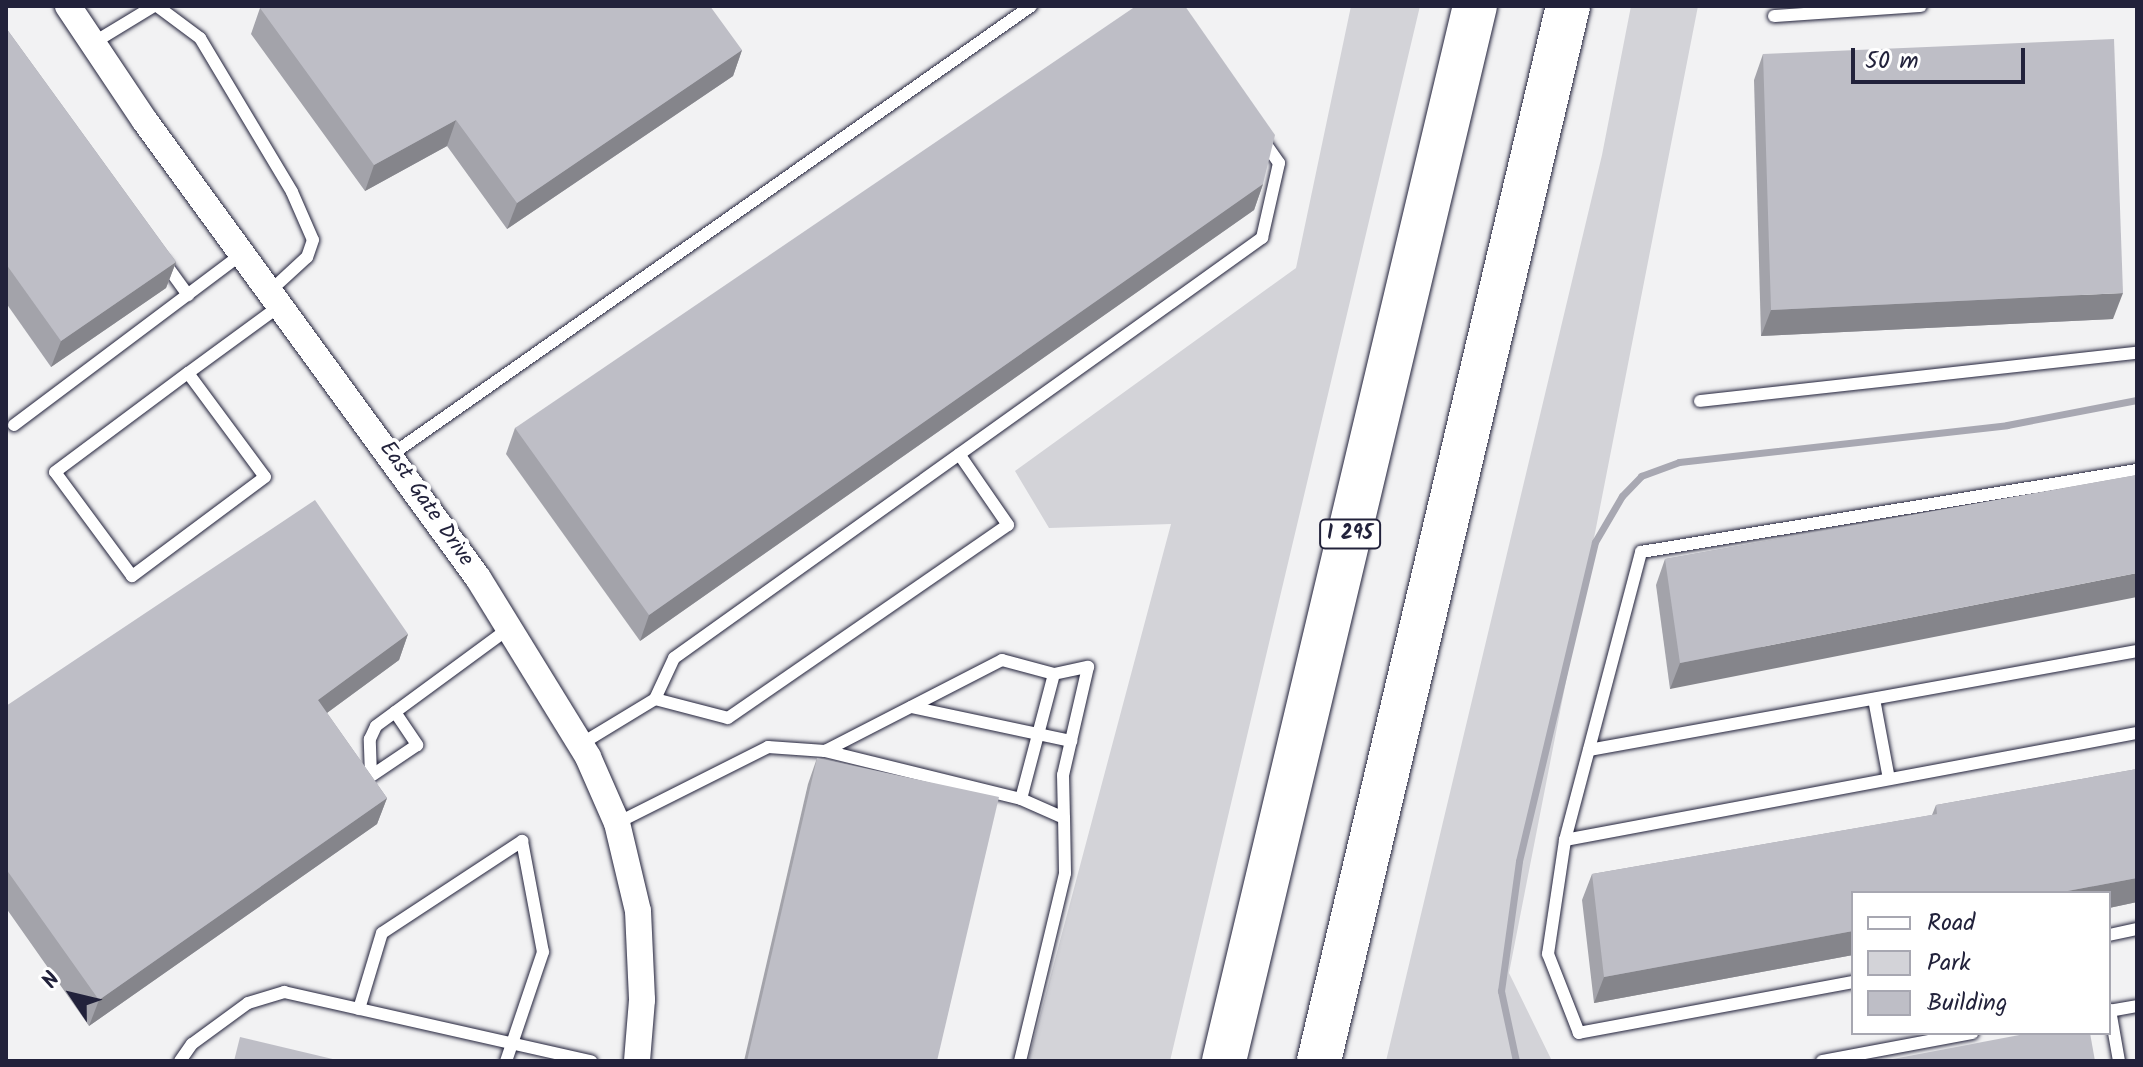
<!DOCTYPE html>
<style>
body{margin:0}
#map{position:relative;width:2143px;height:1067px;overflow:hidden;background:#f2f2f3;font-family:Kalam,sans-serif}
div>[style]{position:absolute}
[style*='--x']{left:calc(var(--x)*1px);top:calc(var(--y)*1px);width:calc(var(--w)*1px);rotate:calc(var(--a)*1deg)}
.green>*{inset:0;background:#d3d3d8}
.stream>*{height:7px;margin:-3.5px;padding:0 3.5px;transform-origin:3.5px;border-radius:3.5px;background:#a8a8b2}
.roads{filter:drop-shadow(0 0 2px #22223b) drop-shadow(0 0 2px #22223b)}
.lane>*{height:12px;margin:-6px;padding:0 6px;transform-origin:6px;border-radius:6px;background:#fff}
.street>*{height:26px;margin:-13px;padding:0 13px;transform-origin:13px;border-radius:13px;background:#fff}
.highway>*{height:44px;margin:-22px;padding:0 22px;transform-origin:22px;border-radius:22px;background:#fff}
.wall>*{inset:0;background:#a3a3aa}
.shaded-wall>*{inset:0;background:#85858b}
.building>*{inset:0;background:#bebec6}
span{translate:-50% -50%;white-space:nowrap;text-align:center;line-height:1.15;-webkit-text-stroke:8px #fff;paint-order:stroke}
.shield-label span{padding:2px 6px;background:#fff;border:2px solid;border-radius:6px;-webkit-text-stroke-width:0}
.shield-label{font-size:20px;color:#22223b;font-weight:700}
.street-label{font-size:22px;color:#22223b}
.frame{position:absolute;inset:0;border:8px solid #22223b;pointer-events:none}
.legend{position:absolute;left:1851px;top:891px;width:260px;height:144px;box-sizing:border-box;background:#fff;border:2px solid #a7a7b1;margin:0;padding:10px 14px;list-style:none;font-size:24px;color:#22223b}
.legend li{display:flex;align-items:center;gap:16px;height:40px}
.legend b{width:40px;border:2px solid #a7a7b1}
.north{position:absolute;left:32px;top:955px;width:80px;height:80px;-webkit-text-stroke:6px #fff;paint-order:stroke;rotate:305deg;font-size:22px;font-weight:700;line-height:32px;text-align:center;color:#22223b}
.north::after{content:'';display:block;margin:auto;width:28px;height:36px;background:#22223b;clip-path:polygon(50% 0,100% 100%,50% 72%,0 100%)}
.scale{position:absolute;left:1851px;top:48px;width:174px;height:36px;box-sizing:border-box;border:4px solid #22223b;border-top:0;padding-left:10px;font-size:24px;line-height:28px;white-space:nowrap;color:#22223b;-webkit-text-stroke:6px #fff;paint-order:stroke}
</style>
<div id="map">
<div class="green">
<div style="clip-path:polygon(1351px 6px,1420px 6px,1170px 1061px,1028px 1061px,1171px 524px,1049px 528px,1015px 471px,1296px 268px)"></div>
<div style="clip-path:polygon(1631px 6px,1698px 6px,1509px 973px,1552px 1061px,1386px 1061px,1602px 155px)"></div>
</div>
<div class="stream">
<div style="--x:1516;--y:1061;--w:72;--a:-102.1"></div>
<div style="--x:1501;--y:991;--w:131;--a:-82.1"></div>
<div style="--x:1519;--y:861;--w:328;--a:-76.6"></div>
<div style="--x:1595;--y:542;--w:53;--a:-59.6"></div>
<div style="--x:1622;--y:496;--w:28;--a:-46"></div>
<div style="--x:1641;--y:476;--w:40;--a:-20.2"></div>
<div style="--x:1679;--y:462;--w:330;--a:-6.4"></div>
<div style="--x:2007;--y:425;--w:132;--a:-10.9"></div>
</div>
<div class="roads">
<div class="lane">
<div style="--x:157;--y:6;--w:54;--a:36.7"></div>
<div style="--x:200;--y:38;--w:179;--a:59.1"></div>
<div style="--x:292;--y:192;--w:52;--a:66.4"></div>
<div style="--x:313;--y:240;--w:18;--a:109"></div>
<div style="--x:307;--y:257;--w:50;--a:137.4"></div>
<div style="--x:1774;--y:16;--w:147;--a:-3.9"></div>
<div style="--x:93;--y:43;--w:71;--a:-31.2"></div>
<div style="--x:164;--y:262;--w:41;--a:54"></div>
<div style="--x:188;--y:373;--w:129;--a:53.5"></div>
<div style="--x:265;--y:477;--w:166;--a:143.3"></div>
<div style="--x:132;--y:576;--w:129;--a:-126.5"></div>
<div style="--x:55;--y:472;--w:166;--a:-36.7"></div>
<div style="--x:188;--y:373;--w:115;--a:-36.2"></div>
<div style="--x:1700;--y:401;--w:440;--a:-6.3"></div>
<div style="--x:14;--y:425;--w:286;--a:-36.9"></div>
<div style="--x:391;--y:455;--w:782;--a:-35.05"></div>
<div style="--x:1054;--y:674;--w:35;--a:-12"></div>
<div style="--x:1088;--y:667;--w:111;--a:103"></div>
<div style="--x:1063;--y:775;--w:43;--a:88.7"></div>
<div style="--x:655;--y:699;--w:75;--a:14.6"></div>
<div style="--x:728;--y:718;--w:340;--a:-34.6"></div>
<div style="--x:1008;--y:525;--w:86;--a:-124.6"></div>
<div style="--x:1874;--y:699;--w:81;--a:79.4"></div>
<div style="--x:911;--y:707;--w:164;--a:12"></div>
<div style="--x:395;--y:712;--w:40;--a:56"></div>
<div style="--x:417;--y:745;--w:55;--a:146"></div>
<div style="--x:371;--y:776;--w:37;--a:-92"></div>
<div style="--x:370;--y:739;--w:14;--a:-65"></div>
<div style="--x:376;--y:726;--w:167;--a:-36.3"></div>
<div style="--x:581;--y:744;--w:87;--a:-31.3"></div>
<div style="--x:655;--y:699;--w:45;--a:-65.1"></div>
<div style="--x:674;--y:658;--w:723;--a:-35.54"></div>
<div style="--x:1262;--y:238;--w:77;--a:-77.2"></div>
<div style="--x:1279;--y:163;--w:29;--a:-125"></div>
<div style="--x:1589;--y:750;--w:557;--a:-10.24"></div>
<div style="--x:617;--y:823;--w:169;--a:-26.7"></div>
<div style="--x:768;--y:747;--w:57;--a:4"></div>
<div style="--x:825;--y:751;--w:199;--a:-27.2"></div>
<div style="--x:1002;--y:660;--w:54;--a:15.1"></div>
<div style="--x:1054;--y:674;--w:129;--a:104.8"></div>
<div style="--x:1021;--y:799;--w:202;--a:-166.2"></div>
<div style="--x:1565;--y:840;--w:582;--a:-10.6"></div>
<div style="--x:2109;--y:935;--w:29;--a:-12"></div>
<div style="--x:1853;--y:982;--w:279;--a:169.5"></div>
<div style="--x:1579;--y:1033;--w:85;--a:-111.4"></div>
<div style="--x:1548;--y:954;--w:115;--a:-81.5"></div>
<div style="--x:1565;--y:840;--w:298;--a:-75.2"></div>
<div style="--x:1641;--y:552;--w:503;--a:-9.39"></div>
<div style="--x:359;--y:1009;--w:79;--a:-73.2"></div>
<div style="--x:382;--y:933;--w:168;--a:-33.3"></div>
<div style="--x:522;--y:841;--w:113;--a:79.3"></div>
<div style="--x:543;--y:952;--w:115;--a:108.7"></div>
<div style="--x:2110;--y:1010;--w:52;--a:80"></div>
<div style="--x:2109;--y:1011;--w:28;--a:-10"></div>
<div style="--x:180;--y:1061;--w:21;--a:-55"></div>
<div style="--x:192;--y:1044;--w:69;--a:-36.2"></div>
<div style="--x:248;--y:1003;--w:38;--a:-17"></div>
<div style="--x:284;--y:992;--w:315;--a:12.7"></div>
<div style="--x:1020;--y:1061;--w:193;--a:-76.5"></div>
<div style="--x:1065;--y:873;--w:55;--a:-91"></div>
<div style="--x:1064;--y:818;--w:47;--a:-156.2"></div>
<div style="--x:1822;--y:1061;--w:153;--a:-10.6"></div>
</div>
<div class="street">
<div style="--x:68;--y:6;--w:138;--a:56.2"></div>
<div style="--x:145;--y:121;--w:565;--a:53.92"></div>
<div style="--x:478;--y:578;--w:210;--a:58.4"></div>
<div style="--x:588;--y:757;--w:72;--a:66.3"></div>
<div style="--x:617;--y:823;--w:90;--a:76.6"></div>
<div style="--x:638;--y:911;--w:89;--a:87.4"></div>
<div style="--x:642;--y:1000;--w:61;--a:94.7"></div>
</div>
<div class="highway">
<div style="--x:1224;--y:1061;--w:1084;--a:-76.62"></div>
<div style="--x:1319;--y:1061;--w:1084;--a:-76.72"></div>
</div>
</div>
<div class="wall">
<div style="clip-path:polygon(260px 8px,742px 50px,733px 76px,507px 229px,447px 146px,365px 191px,251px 34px)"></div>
<div style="clip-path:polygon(6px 28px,176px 262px,166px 288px,51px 367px,6px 303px)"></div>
<div style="clip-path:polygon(1763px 54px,2113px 319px,1761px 336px,1754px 80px)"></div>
<div style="clip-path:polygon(1263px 184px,1254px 210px,640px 641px,506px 454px,515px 428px)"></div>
<div style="clip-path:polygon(2137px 475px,1670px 689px,1656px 585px,1665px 559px)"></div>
<div style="clip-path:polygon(408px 634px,399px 660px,327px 713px,387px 798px,377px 824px,89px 1026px,6px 908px,6px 706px)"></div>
<div style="clip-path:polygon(817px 758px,937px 1061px,744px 1061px,808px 784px)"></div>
<div style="clip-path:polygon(2137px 769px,2137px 902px,2109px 908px,1853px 893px,1853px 955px,1594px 1003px,1582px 900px,1592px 874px,1932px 815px,1936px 805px)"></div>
</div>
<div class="shaded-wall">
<div style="clip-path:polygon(742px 50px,733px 76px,507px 229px,517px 203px)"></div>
<div style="clip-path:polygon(456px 120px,447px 146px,365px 191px,374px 165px)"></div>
<div style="clip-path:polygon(1263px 184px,1254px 210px,640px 641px,649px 615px)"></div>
<div style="clip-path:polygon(176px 262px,166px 288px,51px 367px,61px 341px)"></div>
<div style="clip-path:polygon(2123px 293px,2113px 319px,1761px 336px,1771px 310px)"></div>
<div style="clip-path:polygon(2137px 573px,2137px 597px,1670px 689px,1680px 663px)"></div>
<div style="clip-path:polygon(408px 634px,399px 660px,309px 726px,318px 700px)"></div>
<div style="clip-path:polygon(387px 798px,377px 824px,89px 1026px,99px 1000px)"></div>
<div style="clip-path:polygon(2137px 878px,2137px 902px,2109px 908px,2109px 893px,2057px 893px)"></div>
<div style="clip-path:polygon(1853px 931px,1853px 955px,1594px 1003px,1604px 977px)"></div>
</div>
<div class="building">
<div style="clip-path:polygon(262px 6px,710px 6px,742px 50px,517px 203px,456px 120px,374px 165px,260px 8px)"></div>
<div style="clip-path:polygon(1136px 6px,1185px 6px,1275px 135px,1263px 184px,649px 615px,515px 428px)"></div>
<div style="clip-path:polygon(6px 28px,176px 262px,61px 341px,6px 264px)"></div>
<div style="clip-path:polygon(2114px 39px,2123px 293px,1771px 310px,1763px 54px)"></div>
<div style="clip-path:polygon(2137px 475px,2137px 573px,1680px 663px,1665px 559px)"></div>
<div style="clip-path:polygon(315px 500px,408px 634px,318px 700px,387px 798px,99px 1000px,6px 869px,6px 706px)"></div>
<div style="clip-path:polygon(817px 758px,999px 797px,937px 1061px,747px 1061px)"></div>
<div style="clip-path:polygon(2137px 769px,2137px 878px,2057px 893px,1853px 893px,1853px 931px,1604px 977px,1592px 874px,1937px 814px,1936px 805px)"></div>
<div style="clip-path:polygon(2030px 1033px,2090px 1033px,2095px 1061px,1882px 1061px)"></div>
<div style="clip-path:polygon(240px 1037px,341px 1061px,234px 1061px)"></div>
</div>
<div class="shield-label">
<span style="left:1350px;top:534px">I 295</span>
</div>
<div class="street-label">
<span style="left:426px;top:504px;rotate:55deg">East Gate Drive</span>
</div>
<div class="frame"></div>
<ul class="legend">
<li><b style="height:10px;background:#fff"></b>Road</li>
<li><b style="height:22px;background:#d3d3d8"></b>Park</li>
<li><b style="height:22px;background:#bebec6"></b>Building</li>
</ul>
<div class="north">N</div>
<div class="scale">50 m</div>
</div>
